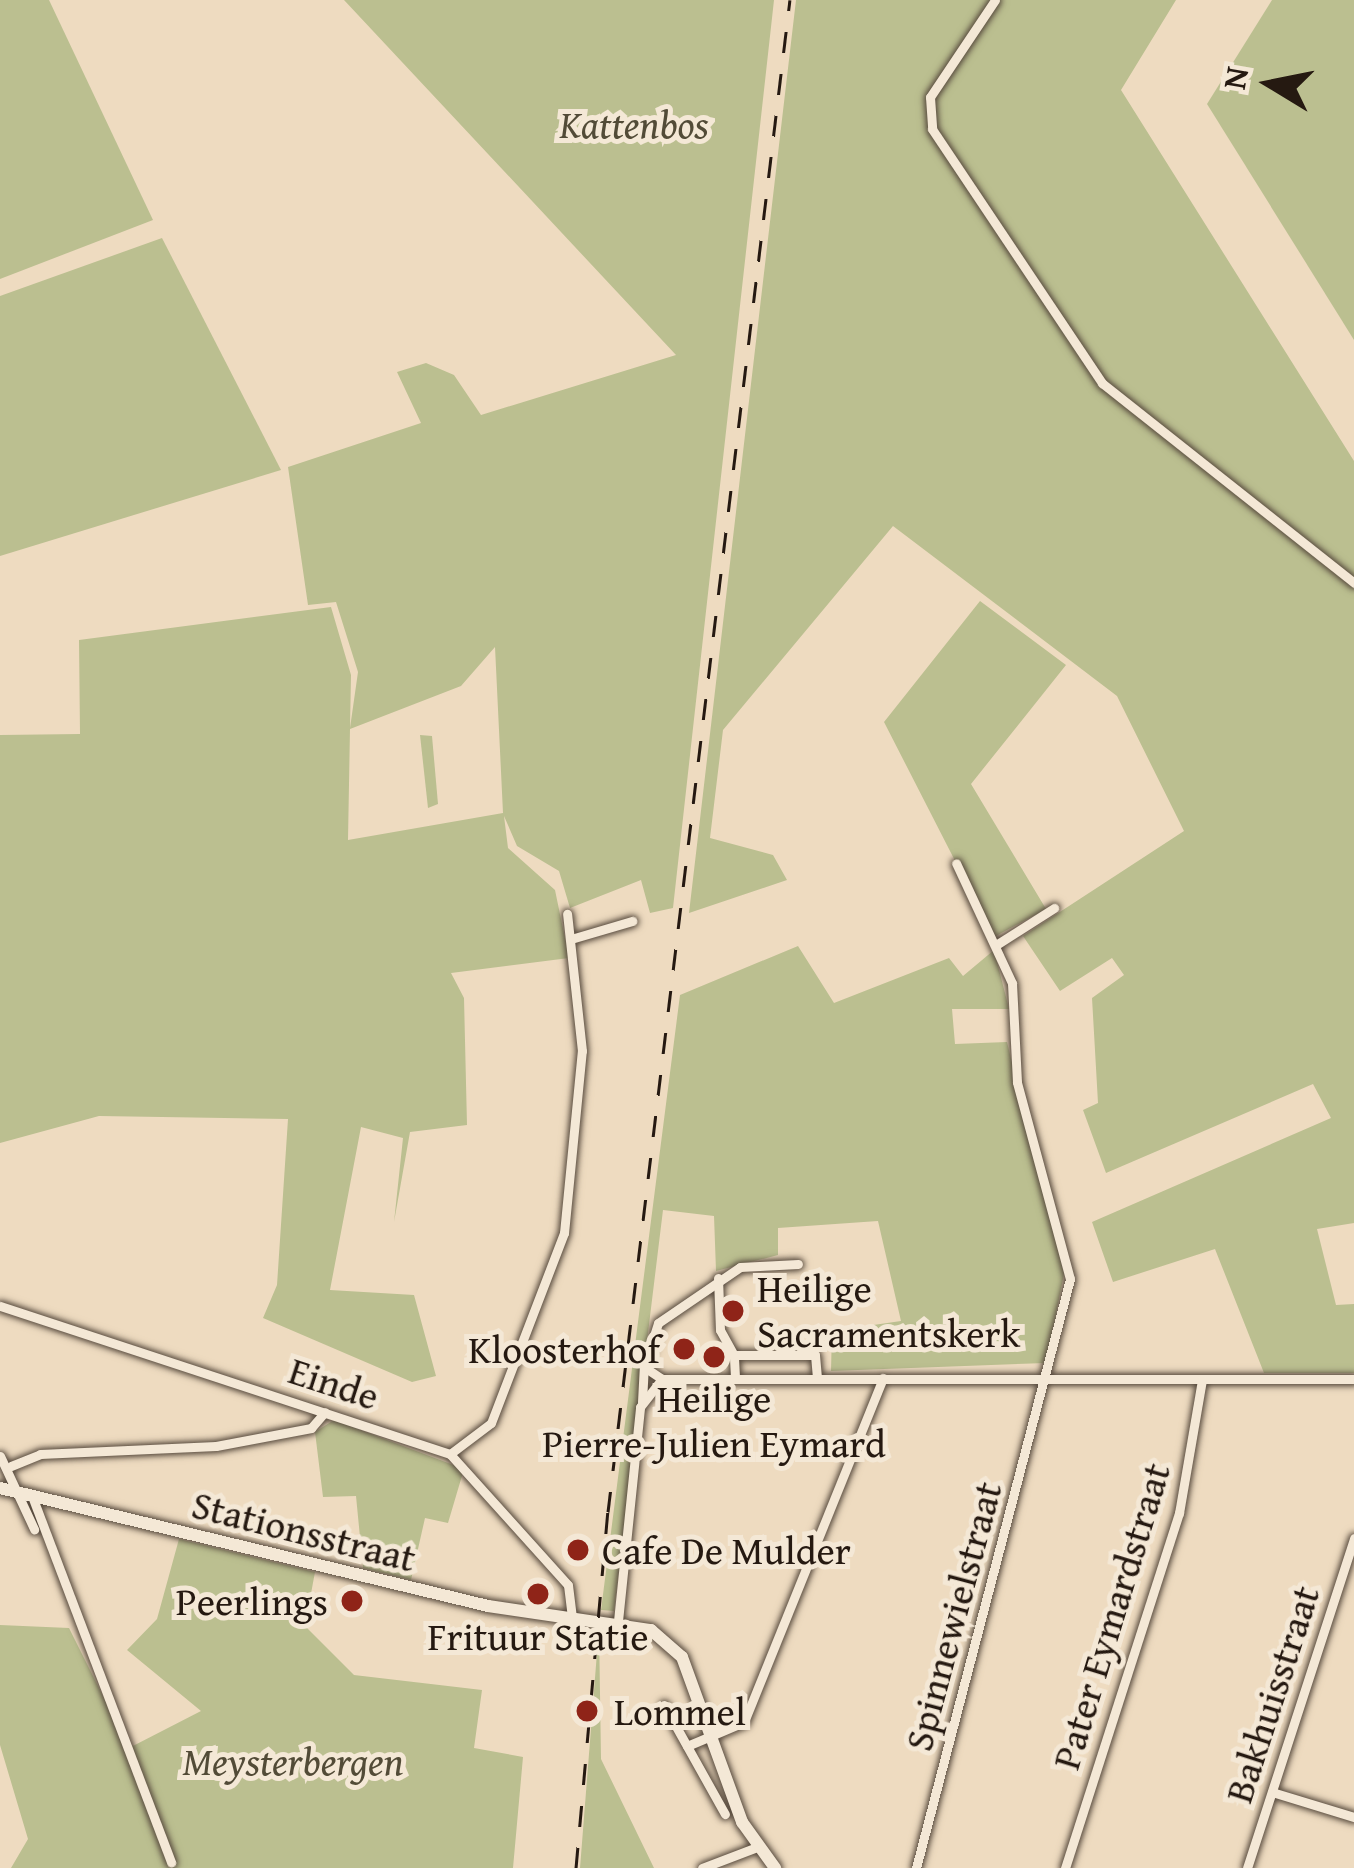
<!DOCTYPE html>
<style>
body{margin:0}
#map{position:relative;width:1354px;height:1868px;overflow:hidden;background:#eedbc0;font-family:"Gentium Book Plus",serif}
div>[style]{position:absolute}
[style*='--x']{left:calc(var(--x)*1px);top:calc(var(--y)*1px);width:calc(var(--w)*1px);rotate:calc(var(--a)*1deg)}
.green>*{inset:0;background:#bbbf90}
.roads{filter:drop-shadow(0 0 3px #574a3d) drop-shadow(0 0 3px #574a3d)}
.minor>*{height:9px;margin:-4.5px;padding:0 4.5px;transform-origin:4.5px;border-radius:4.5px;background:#f4e8d6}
.secondary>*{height:12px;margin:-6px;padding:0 6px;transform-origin:6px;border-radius:6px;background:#f4e8d6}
.rail>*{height:3px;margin-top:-1.5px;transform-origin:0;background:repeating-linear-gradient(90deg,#251911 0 21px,transparent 0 42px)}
.dots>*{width:33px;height:33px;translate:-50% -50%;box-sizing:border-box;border:6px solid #f4e8d6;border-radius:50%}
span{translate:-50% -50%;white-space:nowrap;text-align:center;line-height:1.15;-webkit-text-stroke:10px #f4e8d6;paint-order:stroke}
.park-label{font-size:39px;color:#524b37;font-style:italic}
.poi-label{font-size:39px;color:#251911}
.left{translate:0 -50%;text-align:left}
.right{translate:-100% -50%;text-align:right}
.street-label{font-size:39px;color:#251911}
.north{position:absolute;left:1210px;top:24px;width:120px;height:120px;-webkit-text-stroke:9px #f4e8d6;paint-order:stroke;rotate:280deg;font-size:33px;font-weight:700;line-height:48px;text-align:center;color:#251911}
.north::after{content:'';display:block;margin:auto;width:42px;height:54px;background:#251911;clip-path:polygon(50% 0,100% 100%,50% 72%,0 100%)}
</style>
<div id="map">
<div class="green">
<div style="clip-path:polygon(0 0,49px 0,153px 220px,0 279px)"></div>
<div style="clip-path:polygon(evenodd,344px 0,774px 0,673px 908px,650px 913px,641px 880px,570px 908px,559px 871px,517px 846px,504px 816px,508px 848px,555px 890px,569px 958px,451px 973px,464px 998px,467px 1125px,410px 1132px,394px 1222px,403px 1138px,361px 1127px,330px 1290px,414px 1295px,436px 1376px,412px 1382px,263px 1318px,277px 1285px,288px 1119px,99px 1116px,0 1143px,0 735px,80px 734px,79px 640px,331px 607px,351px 675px,350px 728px,358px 672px,336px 602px,308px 605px,288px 467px,421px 423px,397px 372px,426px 363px,454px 375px,481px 415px,676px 355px,344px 0,495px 647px,503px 813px,348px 840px,350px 729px,461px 686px,495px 647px)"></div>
<div style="clip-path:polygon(796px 0,1176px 0,1121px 90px,1354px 461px,1354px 1223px,1317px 1229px,1336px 1305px,1354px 1304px,1354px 1373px,1264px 1373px,1215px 1249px,1113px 1282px,1092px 1222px,1331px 1118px,1313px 1084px,1106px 1173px,1083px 1110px,1098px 1103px,1092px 998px,1124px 975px,1112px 958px,1060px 991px,1023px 936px,1184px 831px,1117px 696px,893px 526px,723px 730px,710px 838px,773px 855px,787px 880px,689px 913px)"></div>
<div style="clip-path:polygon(1272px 0,1354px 0,1354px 340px,1207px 104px)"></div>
<div style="clip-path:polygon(162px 238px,281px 470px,0 556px,0 296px)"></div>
<div style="clip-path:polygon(980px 601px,1066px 665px,971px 784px,1046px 909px,994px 937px,884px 722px)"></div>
<div style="clip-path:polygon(420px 735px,432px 736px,438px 804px,428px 808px)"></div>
<div style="clip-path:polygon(798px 946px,834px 1003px,949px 958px,963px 976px,994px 950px,1009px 1009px,952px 1009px,955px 1044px,1007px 1042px,1064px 1274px,1046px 1363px,831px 1371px,832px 1331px,901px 1321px,878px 1221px,778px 1228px,778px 1255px,716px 1271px,714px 1216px,663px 1210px,614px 1611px,601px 1610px,680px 995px)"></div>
<div style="clip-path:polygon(334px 1420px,464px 1469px,448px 1523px,425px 1518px,411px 1580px,363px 1568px,356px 1496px,323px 1497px,315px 1432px)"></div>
<div style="clip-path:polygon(179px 1539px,315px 1572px,305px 1626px,354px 1675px,482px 1690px,474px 1748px,523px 1757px,513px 1868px,11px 1868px,28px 1839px,0 1745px,0 1625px,69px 1628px,129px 1748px,201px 1711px,127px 1650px,157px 1619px)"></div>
<div style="clip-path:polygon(599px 1627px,601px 1759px,654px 1868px,580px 1868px)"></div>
</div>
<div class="roads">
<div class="minor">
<div style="--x:995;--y:0;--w:117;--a:123.8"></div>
<div style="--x:930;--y:97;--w:32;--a:86"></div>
<div style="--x:932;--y:129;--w:306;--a:56.2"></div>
<div style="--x:1102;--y:383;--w:322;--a:38.4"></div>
<div style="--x:571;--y:939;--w:64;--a:-16.4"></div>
<div style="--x:996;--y:945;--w:69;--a:-32.5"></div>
<div style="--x:718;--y:1278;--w:52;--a:87.8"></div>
<div style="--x:720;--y:1330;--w:29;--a:61"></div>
<div style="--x:0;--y:1306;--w:474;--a:18.2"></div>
<div style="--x:450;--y:1454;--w:176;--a:48"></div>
<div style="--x:568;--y:1585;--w:32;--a:83"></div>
<div style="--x:735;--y:1377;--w:22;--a:-93"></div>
<div style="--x:734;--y:1355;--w:81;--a:0"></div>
<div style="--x:815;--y:1355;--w:23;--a:85"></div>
<div style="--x:662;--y:1379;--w:22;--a:-146"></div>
<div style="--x:644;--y:1367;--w:46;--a:-72.3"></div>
<div style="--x:658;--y:1323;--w:99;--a:-34.3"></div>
<div style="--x:740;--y:1267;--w:58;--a:-3"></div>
<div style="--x:642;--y:1402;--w:35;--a:-87"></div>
<div style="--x:450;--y:1454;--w:51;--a:-37.1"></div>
<div style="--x:491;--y:1423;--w:204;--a:-69"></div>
<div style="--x:564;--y:1233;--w:183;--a:-84.4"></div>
<div style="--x:582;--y:1051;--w:138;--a:-96.2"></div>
<div style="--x:0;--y:1456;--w:81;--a:65"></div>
<div style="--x:11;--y:1466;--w:31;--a:-22"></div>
<div style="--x:40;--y:1454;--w:176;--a:-2.6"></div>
<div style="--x:216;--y:1446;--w:97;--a:-10.7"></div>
<div style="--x:311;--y:1428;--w:21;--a:-49"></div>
<div style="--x:32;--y:1496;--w:392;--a:69.2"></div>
<div style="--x:618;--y:1621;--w:215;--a:-84.1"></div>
<div style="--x:640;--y:1407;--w:36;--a:-52"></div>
<div style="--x:662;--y:1379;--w:692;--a:0"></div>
<div style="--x:664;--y:1705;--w:125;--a:60.8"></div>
<div style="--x:687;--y:1746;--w:62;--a:-22.8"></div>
<div style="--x:744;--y:1722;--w:371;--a:-68"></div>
<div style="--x:1272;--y:1792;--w:86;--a:17"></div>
<div style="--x:702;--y:1868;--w:59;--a:-20.9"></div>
<div style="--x:916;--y:1868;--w:609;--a:-75.35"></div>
<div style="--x:1070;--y:1279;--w:204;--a:-105.1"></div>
<div style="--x:1017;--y:1082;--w:99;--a:-92.9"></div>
<div style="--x:1012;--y:983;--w:132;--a:-115"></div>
<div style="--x:1065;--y:1868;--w:373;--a:-72.2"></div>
<div style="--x:1179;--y:1513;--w:135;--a:-80.2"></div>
<div style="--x:1247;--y:1868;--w:347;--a:-72"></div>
</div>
<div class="secondary">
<div style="--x:0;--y:1488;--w:502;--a:13.59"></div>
<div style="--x:488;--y:1606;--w:165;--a:8.4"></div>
<div style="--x:651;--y:1630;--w:41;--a:41.1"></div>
<div style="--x:682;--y:1657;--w:176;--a:70"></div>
<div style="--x:742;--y:1822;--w:57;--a:54.3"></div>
</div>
</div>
<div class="rail">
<div style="--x:576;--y:1868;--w:357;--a:-84.9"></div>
<div style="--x:608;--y:1512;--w:1523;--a:-83.14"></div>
</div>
<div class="dots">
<div style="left:733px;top:1311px;background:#8f2418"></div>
<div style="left:684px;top:1349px;background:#8f2418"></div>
<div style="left:714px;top:1357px;background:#8f2418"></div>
<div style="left:578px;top:1550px;background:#8f2418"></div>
<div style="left:538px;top:1594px;background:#8f2418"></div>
<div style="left:352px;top:1601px;background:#8f2418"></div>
<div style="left:587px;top:1711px;background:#8f2418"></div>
</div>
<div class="park-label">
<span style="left:634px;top:124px">Kattenbos</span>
<span style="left:293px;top:1761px">Meysterbergen</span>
</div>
<div class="poi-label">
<span class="left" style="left:757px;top:1311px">Heilige<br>Sacramentskerk</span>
<span class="right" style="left:660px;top:1349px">Kloosterhof</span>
<span style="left:714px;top:1421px">Heilige<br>Pierre-Julien Eymard</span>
<span class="left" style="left:602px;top:1550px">Cafe De Mulder</span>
<span class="right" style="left:328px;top:1601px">Peerlings</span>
<span style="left:538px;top:1636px">Frituur Statie</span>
<span class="left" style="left:614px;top:1711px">Lommel</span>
</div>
<div class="street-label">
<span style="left:334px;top:1383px;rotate:18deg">Einde</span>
<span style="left:304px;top:1531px;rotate:14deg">Stationsstraat</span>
<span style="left:953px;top:1616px;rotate:-75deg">Spinnewielstraat</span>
<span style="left:1111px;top:1616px;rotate:-73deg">Pater Eymardstraat</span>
<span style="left:1272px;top:1694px;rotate:-72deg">Bakhuisstraat</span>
</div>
<div class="north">N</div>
</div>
